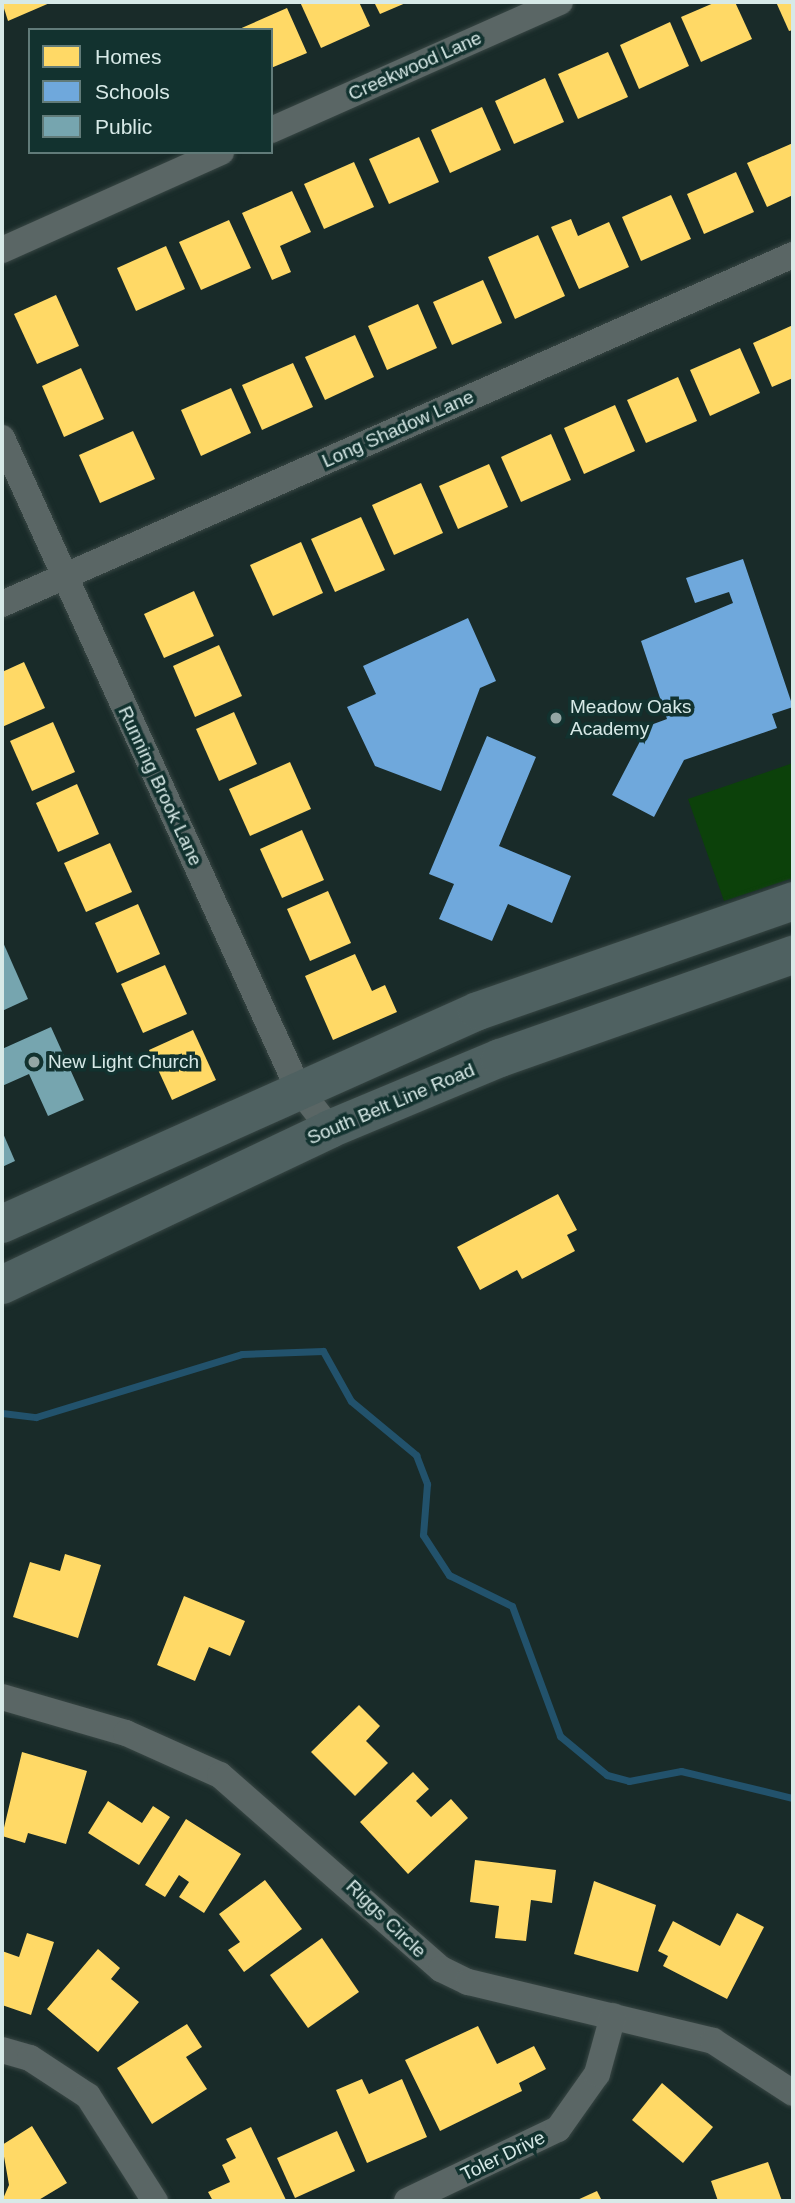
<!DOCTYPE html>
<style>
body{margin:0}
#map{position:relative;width:795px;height:2203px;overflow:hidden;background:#192b29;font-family:Helvetica,sans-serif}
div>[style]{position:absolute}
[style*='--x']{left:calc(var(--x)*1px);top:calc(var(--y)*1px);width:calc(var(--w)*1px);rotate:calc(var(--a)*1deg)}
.green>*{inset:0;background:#0c410a}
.homes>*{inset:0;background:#ffd966}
.schools>*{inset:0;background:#6fa8dc}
.public>*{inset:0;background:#76a5af}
.stream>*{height:7px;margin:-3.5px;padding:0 3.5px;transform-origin:3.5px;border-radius:3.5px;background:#22526c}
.roads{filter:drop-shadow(0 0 2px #384644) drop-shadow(0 0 2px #384644)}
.minor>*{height:26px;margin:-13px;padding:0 13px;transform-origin:13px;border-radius:13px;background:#5a6665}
.primary>*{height:38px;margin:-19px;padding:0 19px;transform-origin:19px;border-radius:19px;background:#4f6161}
.dots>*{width:19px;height:19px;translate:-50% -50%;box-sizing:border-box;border:4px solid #12322f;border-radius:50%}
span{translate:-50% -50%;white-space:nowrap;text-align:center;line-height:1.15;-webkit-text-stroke:7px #12322f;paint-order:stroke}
.street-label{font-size:19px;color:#d7e9e7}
.poi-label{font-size:19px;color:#d7e9e7}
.left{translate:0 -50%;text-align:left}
.frame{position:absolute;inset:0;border:4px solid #d7e9e7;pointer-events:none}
.legend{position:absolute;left:28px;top:28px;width:245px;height:126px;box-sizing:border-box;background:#12322f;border:2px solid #617b79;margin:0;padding:9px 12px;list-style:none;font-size:21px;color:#d7e9e7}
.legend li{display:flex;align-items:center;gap:14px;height:35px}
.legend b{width:35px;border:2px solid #617b79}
</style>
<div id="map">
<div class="green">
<div style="clip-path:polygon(793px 763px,793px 878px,724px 901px,688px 799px)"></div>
</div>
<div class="homes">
<div style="clip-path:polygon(2px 2px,52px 2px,8px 21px)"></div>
<div style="clip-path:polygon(300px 2px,359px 2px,370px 26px,321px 48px)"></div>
<div style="clip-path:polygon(374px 2px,408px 2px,380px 14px)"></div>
<div style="clip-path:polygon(716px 2px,735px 2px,752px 39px,701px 62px,681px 17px)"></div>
<div style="clip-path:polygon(776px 2px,793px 2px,793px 30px,789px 31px)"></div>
<div style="clip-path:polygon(287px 8px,307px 53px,271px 68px,271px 30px,237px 30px)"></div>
<div style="clip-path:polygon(670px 22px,689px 66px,639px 89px,620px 45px)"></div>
<div style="clip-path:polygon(608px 52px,628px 97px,578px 119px,558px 74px)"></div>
<div style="clip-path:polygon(545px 78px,564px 122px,514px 144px,495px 101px)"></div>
<div style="clip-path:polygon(482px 107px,501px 150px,450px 173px,431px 130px)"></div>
<div style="clip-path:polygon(419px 137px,439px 182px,389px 204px,369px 159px)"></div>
<div style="clip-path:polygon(793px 143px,793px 195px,767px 207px,747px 163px)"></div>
<div style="clip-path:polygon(354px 162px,374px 207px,324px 229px,304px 184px)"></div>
<div style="clip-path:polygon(736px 172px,754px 212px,704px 234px,687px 194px)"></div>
<div style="clip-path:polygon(292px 191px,311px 232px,280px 246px,291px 272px,272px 280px,242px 213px)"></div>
<div style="clip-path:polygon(671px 195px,691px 239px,641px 261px,622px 217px)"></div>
<div style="clip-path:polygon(571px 219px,578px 236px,609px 222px,629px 267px,579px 289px,551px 227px)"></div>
<div style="clip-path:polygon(229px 220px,251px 268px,201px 290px,179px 242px)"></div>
<div style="clip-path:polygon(538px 235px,565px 296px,515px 319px,488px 257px)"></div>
<div style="clip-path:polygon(166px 246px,185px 289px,136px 311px,117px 268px)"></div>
<div style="clip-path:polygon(483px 280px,502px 323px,452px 345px,433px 302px)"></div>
<div style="clip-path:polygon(56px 295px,79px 346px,37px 364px,14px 314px)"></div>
<div style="clip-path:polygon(418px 304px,437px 348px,387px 370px,368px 326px)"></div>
<div style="clip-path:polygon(793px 325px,793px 378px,772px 387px,753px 343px)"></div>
<div style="clip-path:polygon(355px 335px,374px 377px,325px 400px,305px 357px)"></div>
<div style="clip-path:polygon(740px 348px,760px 393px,710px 416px,690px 370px)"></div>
<div style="clip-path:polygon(293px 363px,313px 407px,262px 430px,242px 385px)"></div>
<div style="clip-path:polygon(81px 368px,104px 419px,64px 437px,42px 386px)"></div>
<div style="clip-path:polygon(678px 377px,697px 421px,646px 443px,627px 400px)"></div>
<div style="clip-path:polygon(231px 388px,251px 433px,201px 456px,181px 410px)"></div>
<div style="clip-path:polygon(615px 405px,635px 451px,584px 474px,564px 428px)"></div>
<div style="clip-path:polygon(133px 431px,155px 479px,100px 503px,79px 455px)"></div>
<div style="clip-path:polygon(551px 434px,571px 480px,521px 502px,501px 457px)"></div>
<div style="clip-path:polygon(489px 464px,508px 507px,458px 529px,439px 486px)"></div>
<div style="clip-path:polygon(421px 483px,443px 533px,394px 555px,372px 505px)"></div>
<div style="clip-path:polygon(361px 517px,385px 570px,335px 592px,311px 539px)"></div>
<div style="clip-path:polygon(301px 542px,323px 593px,273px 616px,250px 565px)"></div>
<div style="clip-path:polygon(194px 591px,214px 636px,164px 658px,144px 614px)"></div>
<div style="clip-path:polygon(219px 645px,242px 696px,195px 717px,173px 666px)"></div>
<div style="clip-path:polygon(24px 662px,45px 708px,2px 727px,2px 672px)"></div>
<div style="clip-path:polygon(234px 712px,257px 764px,219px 781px,196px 729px)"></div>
<div style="clip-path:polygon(53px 722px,75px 772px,32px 791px,10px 741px)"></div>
<div style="clip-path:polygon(290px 762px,311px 809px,250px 836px,229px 789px)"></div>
<div style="clip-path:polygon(77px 784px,99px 834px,58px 852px,36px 803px)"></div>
<div style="clip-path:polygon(302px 830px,324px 880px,282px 898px,260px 849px)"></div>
<div style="clip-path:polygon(110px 843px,132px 892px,86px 912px,64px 863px)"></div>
<div style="clip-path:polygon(328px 891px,351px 943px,310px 961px,287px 909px)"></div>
<div style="clip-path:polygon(138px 904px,160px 954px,117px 973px,95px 923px)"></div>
<div style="clip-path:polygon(355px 954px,372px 991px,385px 985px,397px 1012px,333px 1040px,305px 976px)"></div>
<div style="clip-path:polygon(165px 965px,187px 1014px,143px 1033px,121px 984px)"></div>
<div style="clip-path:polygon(193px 1030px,216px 1080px,172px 1100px,149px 1050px)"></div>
<div style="clip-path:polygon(558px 1194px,577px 1230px,567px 1235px,575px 1251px,522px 1279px,517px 1270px,480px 1290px,457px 1247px)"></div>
<div style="clip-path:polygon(65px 1554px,101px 1565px,78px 1638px,13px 1617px,30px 1562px,60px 1571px)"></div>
<div style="clip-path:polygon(184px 1596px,245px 1621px,230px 1656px,209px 1647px,195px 1681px,157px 1665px)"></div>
<div style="clip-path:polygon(359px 1705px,380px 1726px,366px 1741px,388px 1763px,355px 1796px,311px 1752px)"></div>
<div style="clip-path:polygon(22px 1752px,87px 1771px,66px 1844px,28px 1833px,25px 1843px,2px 1836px)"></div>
<div style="clip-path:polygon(413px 1772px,429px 1789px,416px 1801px,431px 1817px,451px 1799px,468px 1818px,408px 1874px,360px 1822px)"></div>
<div style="clip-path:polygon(108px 1801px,142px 1823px,153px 1806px,170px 1817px,139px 1865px,88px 1833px)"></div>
<div style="clip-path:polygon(186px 1819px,241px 1854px,204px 1913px,179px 1897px,189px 1882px,179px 1875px,165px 1897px,145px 1885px)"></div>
<div style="clip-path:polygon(475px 1860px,556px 1870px,552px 1903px,531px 1900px,526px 1941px,495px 1938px,499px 1906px,470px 1902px)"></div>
<div style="clip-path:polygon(265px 1880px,302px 1929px,244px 1972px,228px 1950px,240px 1942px,219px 1914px)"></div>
<div style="clip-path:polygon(594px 1881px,656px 1905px,638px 1972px,574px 1954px)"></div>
<div style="clip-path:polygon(737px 1913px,764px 1927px,727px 1999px,663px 1966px,668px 1956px,658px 1951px,673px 1921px,720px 1946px)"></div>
<div style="clip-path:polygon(27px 1933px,54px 1942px,31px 2015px,2px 2005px,2px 1951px,19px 1957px)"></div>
<div style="clip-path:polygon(322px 1938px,359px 1992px,308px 2028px,270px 1975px)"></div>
<div style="clip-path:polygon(98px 1949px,120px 1968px,111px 1979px,139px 2002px,98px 2052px,47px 2009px)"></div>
<div style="clip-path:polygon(187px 2024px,202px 2047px,186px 2057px,207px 2089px,152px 2124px,117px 2068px)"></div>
<div style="clip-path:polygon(478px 2026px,497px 2064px,534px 2046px,546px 2069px,519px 2083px,522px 2091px,440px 2131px,405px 2060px)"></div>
<div style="clip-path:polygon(362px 2079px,369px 2094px,402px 2079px,427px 2137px,367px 2163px,336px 2090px)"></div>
<div style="clip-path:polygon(662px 2083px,713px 2127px,683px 2163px,632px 2120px)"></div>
<div style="clip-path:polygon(32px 2126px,67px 2183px,37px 2201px,2px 2201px,9px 2185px,2px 2145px)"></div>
<div style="clip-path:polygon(251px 2127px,286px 2200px,213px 2201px,208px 2192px,230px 2182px,222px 2165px,236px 2158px,226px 2139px)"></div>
<div style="clip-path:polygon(337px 2131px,355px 2171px,295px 2198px,277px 2158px)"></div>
<div style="clip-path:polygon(768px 2162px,782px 2201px,718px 2201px,711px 2181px)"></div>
<div style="clip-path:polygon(597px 2191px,602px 2201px,575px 2201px)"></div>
</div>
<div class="schools">
<div style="clip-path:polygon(743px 559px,793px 707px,772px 714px,777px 728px,684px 760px,654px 817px,612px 795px,648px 726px,667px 719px,641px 641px,733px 603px,729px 592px,695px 603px,686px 578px)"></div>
<div style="clip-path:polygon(468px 618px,496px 681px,480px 688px,441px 791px,375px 766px,347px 707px,376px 694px,363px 666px)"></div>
<div style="clip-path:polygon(487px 736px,536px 757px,499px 846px,571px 876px,552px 923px,508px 904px,492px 941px,439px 919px,454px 884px,429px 874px)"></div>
</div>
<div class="public">
<div style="clip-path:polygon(2px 940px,28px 999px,2px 1011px)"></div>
<div style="clip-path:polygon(51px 1027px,84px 1100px,48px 1116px,29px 1074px,2px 1086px,2px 1049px)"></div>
<div style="clip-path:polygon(2px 1131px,15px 1161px,2px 1167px)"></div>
</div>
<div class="stream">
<div style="--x:2;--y:1413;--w:34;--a:7"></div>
<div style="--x:36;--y:1417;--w:215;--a:-17"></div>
<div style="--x:242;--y:1354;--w:81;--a:-2.1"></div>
<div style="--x:323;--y:1351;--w:57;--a:60.8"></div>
<div style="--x:351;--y:1401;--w:85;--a:39.7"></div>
<div style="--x:416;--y:1455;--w:31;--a:69"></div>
<div style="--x:427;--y:1484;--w:51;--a:94.5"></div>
<div style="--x:423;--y:1535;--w:48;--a:57"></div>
<div style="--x:449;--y:1575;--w:70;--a:26.2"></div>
<div style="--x:512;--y:1606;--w:139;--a:69.7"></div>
<div style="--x:560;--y:1736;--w:61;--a:39.7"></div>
<div style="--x:607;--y:1775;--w:23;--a:15"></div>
<div style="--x:629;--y:1781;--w:53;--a:-10.9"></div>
<div style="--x:681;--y:1771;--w:115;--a:13.6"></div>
</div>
<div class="roads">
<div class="minor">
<div style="--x:271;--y:130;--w:316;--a:-23.9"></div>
<div style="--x:2;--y:250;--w:240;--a:-24.1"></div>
<div style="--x:2;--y:438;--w:714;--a:65.52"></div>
<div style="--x:298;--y:1088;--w:52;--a:52"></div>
<div style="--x:2;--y:604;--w:865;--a:-23.81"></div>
<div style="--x:2;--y:1697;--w:129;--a:16.2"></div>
<div style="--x:126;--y:1733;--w:103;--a:24.1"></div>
<div style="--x:220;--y:1775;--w:294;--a:41.3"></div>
<div style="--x:441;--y:1969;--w:30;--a:26"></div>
<div style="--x:468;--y:1982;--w:252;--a:13.5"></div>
<div style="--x:713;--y:2041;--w:95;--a:33"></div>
<div style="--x:2;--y:2050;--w:29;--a:16"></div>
<div style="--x:30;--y:2058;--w:69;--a:33.2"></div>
<div style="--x:88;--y:2096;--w:125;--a:57.5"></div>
<div style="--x:407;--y:2201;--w:167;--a:-25.5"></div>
<div style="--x:558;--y:2129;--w:67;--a:-54.7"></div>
<div style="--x:597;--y:2074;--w:60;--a:-74.6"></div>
</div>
<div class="primary">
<div style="--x:2;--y:1224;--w:521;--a:-24.11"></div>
<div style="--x:478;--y:1011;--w:334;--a:-19.2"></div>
<div style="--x:2;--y:1285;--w:363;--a:-25.4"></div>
<div style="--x:330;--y:1129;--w:184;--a:-22.7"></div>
<div style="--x:500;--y:1058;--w:311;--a:-19.4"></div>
</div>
</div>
<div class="dots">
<div style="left:556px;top:718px;background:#94a6a4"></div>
<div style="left:34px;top:1062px;background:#94a6a4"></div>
</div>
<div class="street-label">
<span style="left:415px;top:66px;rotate:-24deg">Creekwood Lane</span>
<span style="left:398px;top:429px;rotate:-24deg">Long Shadow Lane</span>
<span style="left:160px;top:786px;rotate:65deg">Running Brook Lane</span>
<span style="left:391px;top:1104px;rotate:-23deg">South Belt Line Road</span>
<span style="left:386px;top:1919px;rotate:44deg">Riggs Circle</span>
<span style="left:503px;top:2156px;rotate:-26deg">Toler Drive</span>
</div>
<div class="poi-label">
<span class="left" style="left:570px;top:718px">Meadow Oaks<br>Academy</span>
<span class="left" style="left:48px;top:1062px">New Light Church</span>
</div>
<div class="frame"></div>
<ul class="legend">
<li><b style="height:19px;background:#ffd966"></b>Homes</li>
<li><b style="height:19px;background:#6fa8dc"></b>Schools</li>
<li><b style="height:19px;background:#76a5af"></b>Public</li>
</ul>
</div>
